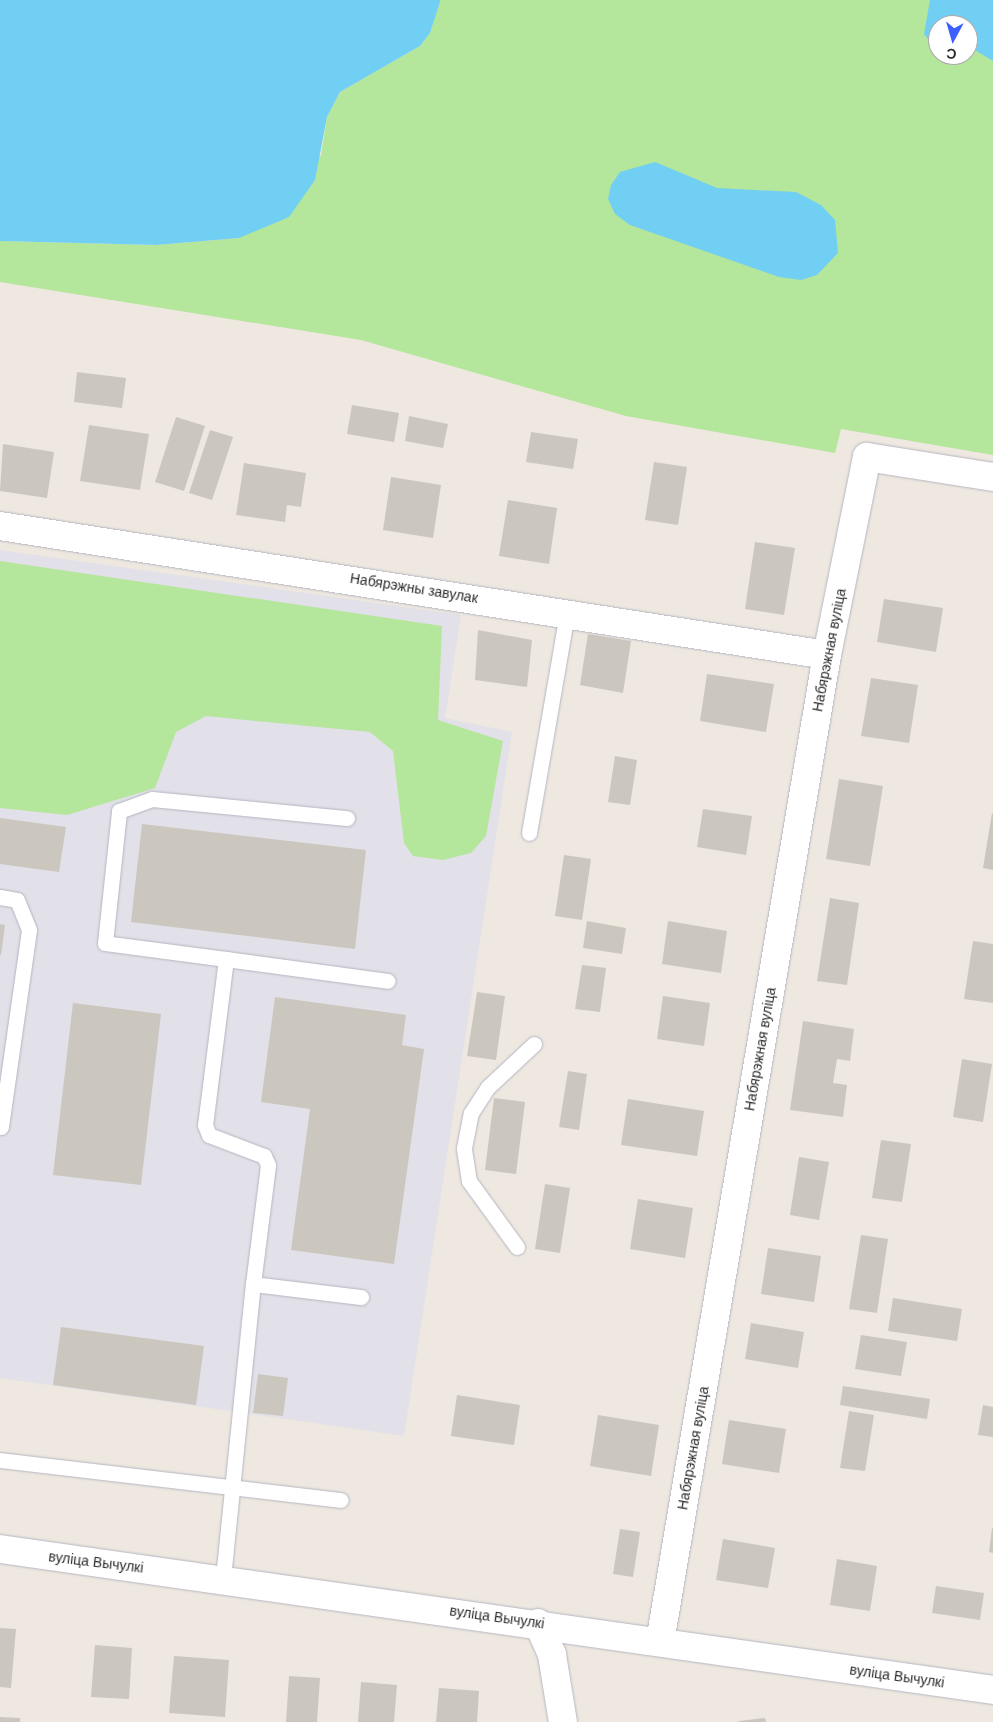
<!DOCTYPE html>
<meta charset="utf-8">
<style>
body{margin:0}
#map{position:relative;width:993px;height:1722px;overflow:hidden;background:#efe8e0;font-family:Arial,sans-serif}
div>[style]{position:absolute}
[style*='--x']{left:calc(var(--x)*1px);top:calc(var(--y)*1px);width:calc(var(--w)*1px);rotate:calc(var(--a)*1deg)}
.industrial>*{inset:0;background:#e2e0e8}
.green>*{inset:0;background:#b4e69b}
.water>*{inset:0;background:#71cff3}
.building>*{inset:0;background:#cbc6be}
.roads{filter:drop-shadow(0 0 1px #b3b6c1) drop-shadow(0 0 1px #b3b6c1)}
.lane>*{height:15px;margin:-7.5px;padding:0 7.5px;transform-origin:7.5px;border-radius:7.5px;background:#fff}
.street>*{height:28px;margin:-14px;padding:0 14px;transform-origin:14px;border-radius:14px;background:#fff}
span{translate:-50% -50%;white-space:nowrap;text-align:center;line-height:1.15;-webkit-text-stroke:4px #fff;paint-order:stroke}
.street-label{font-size:14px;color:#2d2d2d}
.north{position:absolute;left:928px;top:15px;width:50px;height:50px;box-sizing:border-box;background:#fff;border:1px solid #ababab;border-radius:50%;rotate:186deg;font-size:14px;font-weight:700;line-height:20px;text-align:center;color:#2d2d2d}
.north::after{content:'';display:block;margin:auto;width:18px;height:22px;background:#3d5fff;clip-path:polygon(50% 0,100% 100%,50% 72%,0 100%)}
</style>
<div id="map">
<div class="industrial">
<div style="clip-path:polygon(0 550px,461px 615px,445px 718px,512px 732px,404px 1436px,0 1378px)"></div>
</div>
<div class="green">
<div style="clip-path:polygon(evenodd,440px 0,993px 0,993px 455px,841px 429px,835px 453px,626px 416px,361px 340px,0 282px,0 241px,156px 245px,239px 238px,321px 155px,327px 117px,340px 92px,420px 46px,430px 33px,440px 0,938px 25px,968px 25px,968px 55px,938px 55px,938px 25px)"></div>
<div style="clip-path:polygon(0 561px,442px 626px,438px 720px,503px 741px,486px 836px,471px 853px,443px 860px,413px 856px,404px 843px,393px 751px,370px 732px,206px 716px,176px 732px,155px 788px,67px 815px,0 808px)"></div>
</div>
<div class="water">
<div style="clip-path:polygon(0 0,440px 0,440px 2px,430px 33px,420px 46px,340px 92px,327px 117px,315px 180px,289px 217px,239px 238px,156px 245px,0 241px)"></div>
<div style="clip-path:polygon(930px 0,993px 0,993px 61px,968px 46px,968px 25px,938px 25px,938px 44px,931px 43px,924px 34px)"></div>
<div style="clip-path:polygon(655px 162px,717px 188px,796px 192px,821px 205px,835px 220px,838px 253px,817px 275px,801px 280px,779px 277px,630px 225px,615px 214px,608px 199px,611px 185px,620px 172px)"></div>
</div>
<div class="building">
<div style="clip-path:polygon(77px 372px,126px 378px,122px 408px,74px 402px)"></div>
<div style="clip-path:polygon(352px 405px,399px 413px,394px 442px,347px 434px)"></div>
<div style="clip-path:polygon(409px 416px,448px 424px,443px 448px,405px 441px)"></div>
<div style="clip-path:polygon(176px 417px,205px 426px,184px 491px,155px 482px)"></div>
<div style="clip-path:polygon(89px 425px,149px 434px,140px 490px,80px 481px)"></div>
<div style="clip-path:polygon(210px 430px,233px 437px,212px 500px,189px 493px)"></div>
<div style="clip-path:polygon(531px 432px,578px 439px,573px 469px,526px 462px)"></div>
<div style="clip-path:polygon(3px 444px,54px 452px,47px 498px,0 491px)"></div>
<div style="clip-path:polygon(654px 462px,687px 467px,678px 525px,645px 520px)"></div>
<div style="clip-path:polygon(244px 463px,306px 473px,301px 507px,287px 505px,285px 522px,236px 515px)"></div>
<div style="clip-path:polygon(391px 477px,441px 485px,433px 538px,383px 530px)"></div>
<div style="clip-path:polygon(508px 500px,557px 508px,549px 564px,499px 556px)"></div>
<div style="clip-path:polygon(755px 542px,795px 548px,784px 615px,745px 609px)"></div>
<div style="clip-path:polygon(884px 599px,943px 608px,936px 652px,877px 642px)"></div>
<div style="clip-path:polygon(478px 630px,532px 640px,527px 687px,475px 680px)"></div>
<div style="clip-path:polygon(588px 634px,631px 641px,623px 693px,580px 685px)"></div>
<div style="clip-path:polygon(707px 674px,774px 684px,766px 732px,700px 721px)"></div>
<div style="clip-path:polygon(871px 678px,918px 685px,909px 743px,861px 736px)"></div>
<div style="clip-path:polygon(615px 756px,637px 760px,630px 805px,608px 802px)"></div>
<div style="clip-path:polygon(839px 779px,883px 786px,870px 866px,826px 859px)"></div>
<div style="clip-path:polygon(703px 809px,752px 816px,746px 855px,697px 847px)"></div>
<div style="clip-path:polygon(992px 813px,993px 814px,993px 870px,983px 868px)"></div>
<div style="clip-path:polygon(0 818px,66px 827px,59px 872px,0 864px)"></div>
<div style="clip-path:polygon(142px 824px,366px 850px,355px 949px,131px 922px)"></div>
<div style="clip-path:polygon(564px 855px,591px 859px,582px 920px,555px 916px)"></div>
<div style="clip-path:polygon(830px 898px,859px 903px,847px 985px,817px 981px)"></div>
<div style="clip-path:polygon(587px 921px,626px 928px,622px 954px,583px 948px)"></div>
<div style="clip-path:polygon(668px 921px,727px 931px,721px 973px,662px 964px)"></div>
<div style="clip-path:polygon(0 924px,5px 925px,1px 955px,0 955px)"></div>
<div style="clip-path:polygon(973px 941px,993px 944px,993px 1003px,964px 999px)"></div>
<div style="clip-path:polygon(582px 965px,606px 968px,600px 1012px,575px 1009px)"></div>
<div style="clip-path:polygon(477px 992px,505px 996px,496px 1060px,467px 1056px)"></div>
<div style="clip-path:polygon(663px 996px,710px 1003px,704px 1046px,657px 1039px)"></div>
<div style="clip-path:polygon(275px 997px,406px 1015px,402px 1045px,424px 1049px,394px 1264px,291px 1250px,310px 1109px,261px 1102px)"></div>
<div style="clip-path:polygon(73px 1003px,161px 1014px,141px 1185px,53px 1175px)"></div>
<div style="clip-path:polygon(803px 1021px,854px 1029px,850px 1061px,837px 1059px,833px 1083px,847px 1085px,843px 1117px,790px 1110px)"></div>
<div style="clip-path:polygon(962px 1059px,992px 1064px,983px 1122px,953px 1117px)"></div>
<div style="clip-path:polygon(568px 1071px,587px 1074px,579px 1130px,559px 1127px)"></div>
<div style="clip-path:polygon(494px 1098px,525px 1102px,516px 1174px,485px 1170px)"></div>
<div style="clip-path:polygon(628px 1099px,704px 1111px,697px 1156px,621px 1145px)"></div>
<div style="clip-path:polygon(881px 1140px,911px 1144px,902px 1202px,872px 1198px)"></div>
<div style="clip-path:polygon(799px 1157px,829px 1162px,819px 1220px,790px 1215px)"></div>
<div style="clip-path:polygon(545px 1184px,570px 1188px,560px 1253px,535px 1249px)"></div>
<div style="clip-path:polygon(638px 1199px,693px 1208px,685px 1258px,630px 1249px)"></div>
<div style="clip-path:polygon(861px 1235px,888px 1239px,877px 1313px,849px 1309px)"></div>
<div style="clip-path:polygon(768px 1248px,821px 1256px,814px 1302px,761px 1294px)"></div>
<div style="clip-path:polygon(893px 1298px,962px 1309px,957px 1341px,888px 1331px)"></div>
<div style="clip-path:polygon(751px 1323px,804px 1332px,798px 1368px,745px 1359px)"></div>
<div style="clip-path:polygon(61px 1327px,204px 1346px,196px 1405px,53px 1385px)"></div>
<div style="clip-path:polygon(861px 1335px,907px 1342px,901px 1376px,855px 1369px)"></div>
<div style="clip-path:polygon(258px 1374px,288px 1378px,283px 1416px,253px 1413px)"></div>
<div style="clip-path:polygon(843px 1386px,930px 1399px,927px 1419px,840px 1405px)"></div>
<div style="clip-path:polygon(457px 1395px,520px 1405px,514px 1445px,451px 1436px)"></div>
<div style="clip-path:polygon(983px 1405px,993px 1407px,993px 1437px,978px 1435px)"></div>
<div style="clip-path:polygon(849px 1411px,874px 1415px,865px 1471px,840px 1468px)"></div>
<div style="clip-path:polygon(598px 1415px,659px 1425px,651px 1476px,590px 1466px)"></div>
<div style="clip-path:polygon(729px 1420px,786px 1429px,779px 1473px,722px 1464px)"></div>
<div style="clip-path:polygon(992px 1528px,993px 1528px,993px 1553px,989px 1552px)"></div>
<div style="clip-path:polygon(620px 1529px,640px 1532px,633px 1577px,613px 1574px)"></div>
<div style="clip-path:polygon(723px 1539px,775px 1548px,768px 1588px,716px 1580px)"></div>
<div style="clip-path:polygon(837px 1559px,877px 1566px,870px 1611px,830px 1605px)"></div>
<div style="clip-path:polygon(936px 1586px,984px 1593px,980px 1620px,932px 1613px)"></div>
<div style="clip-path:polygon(0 1628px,16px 1629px,11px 1688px,0 1687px)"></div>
<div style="clip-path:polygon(95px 1645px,132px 1648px,129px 1699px,91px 1697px)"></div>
<div style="clip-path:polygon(174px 1656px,229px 1660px,225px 1717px,169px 1713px)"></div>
<div style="clip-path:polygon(289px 1676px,320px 1678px,317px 1722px,286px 1722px)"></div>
<div style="clip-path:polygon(361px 1682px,397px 1685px,394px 1722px,358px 1722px)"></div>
<div style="clip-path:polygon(439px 1688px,479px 1691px,477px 1722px,436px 1722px)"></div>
<div style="clip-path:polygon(0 1717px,20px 1718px,20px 1722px,0 1722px)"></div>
<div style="clip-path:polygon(765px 1718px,766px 1722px,739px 1722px,739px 1721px)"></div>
</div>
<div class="roads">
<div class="lane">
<div style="--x:529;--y:833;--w:224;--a:-80.2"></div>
<div style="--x:0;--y:897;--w:17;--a:10"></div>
<div style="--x:17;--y:900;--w:32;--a:68"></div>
<div style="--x:29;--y:930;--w:199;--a:98.1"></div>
<div style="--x:226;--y:959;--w:163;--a:7.7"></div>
<div style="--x:517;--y:1247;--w:82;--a:-126"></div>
<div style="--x:469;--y:1181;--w:33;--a:-99"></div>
<div style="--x:464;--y:1148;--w:36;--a:-79"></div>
<div style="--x:471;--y:1113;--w:31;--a:-57"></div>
<div style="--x:488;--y:1087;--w:63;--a:-43.1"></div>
<div style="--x:253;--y:1284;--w:120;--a:-82.8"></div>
<div style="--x:268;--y:1165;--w:10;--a:-114"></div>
<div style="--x:264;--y:1156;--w:59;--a:-159.1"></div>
<div style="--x:209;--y:1135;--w:11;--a:-112"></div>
<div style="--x:205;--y:1125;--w:167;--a:-82.8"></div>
<div style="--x:226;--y:959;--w:122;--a:-172.5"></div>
<div style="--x:105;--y:943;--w:133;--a:-83.9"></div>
<div style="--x:119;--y:811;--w:35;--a:-20"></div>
<div style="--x:152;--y:799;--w:196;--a:5.6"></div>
<div style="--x:0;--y:1460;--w:343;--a:6.7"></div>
<div style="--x:223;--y:1578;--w:296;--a:-84.2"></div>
<div style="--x:253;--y:1284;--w:109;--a:6.9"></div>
</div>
<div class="street">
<div style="--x:0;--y:526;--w:837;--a:8.87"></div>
<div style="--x:0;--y:1549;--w:1003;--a:8.08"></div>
<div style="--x:538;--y:1623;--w:35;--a:66"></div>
<div style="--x:552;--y:1655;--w:68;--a:80.7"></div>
<div style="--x:660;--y:1642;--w:1001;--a:-80.4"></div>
<div style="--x:827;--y:655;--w:202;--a:-78.6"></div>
<div style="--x:867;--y:457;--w:128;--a:9"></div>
</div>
</div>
<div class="street-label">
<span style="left:414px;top:588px;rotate:9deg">Набярэжны завулак</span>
<span style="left:829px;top:650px;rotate:-79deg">Набярэжная вуліца</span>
<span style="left:760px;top:1049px;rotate:-80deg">Набярэжная вуліца</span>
<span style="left:693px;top:1448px;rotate:-80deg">Набярэжная вуліца</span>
<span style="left:96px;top:1562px;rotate:7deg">вуліца Вычулкі</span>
<span style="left:497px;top:1617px;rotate:8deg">вуліца Вычулкі</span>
<span style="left:897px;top:1676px;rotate:8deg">вуліца Вычулкі</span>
</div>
<div class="north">С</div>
</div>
